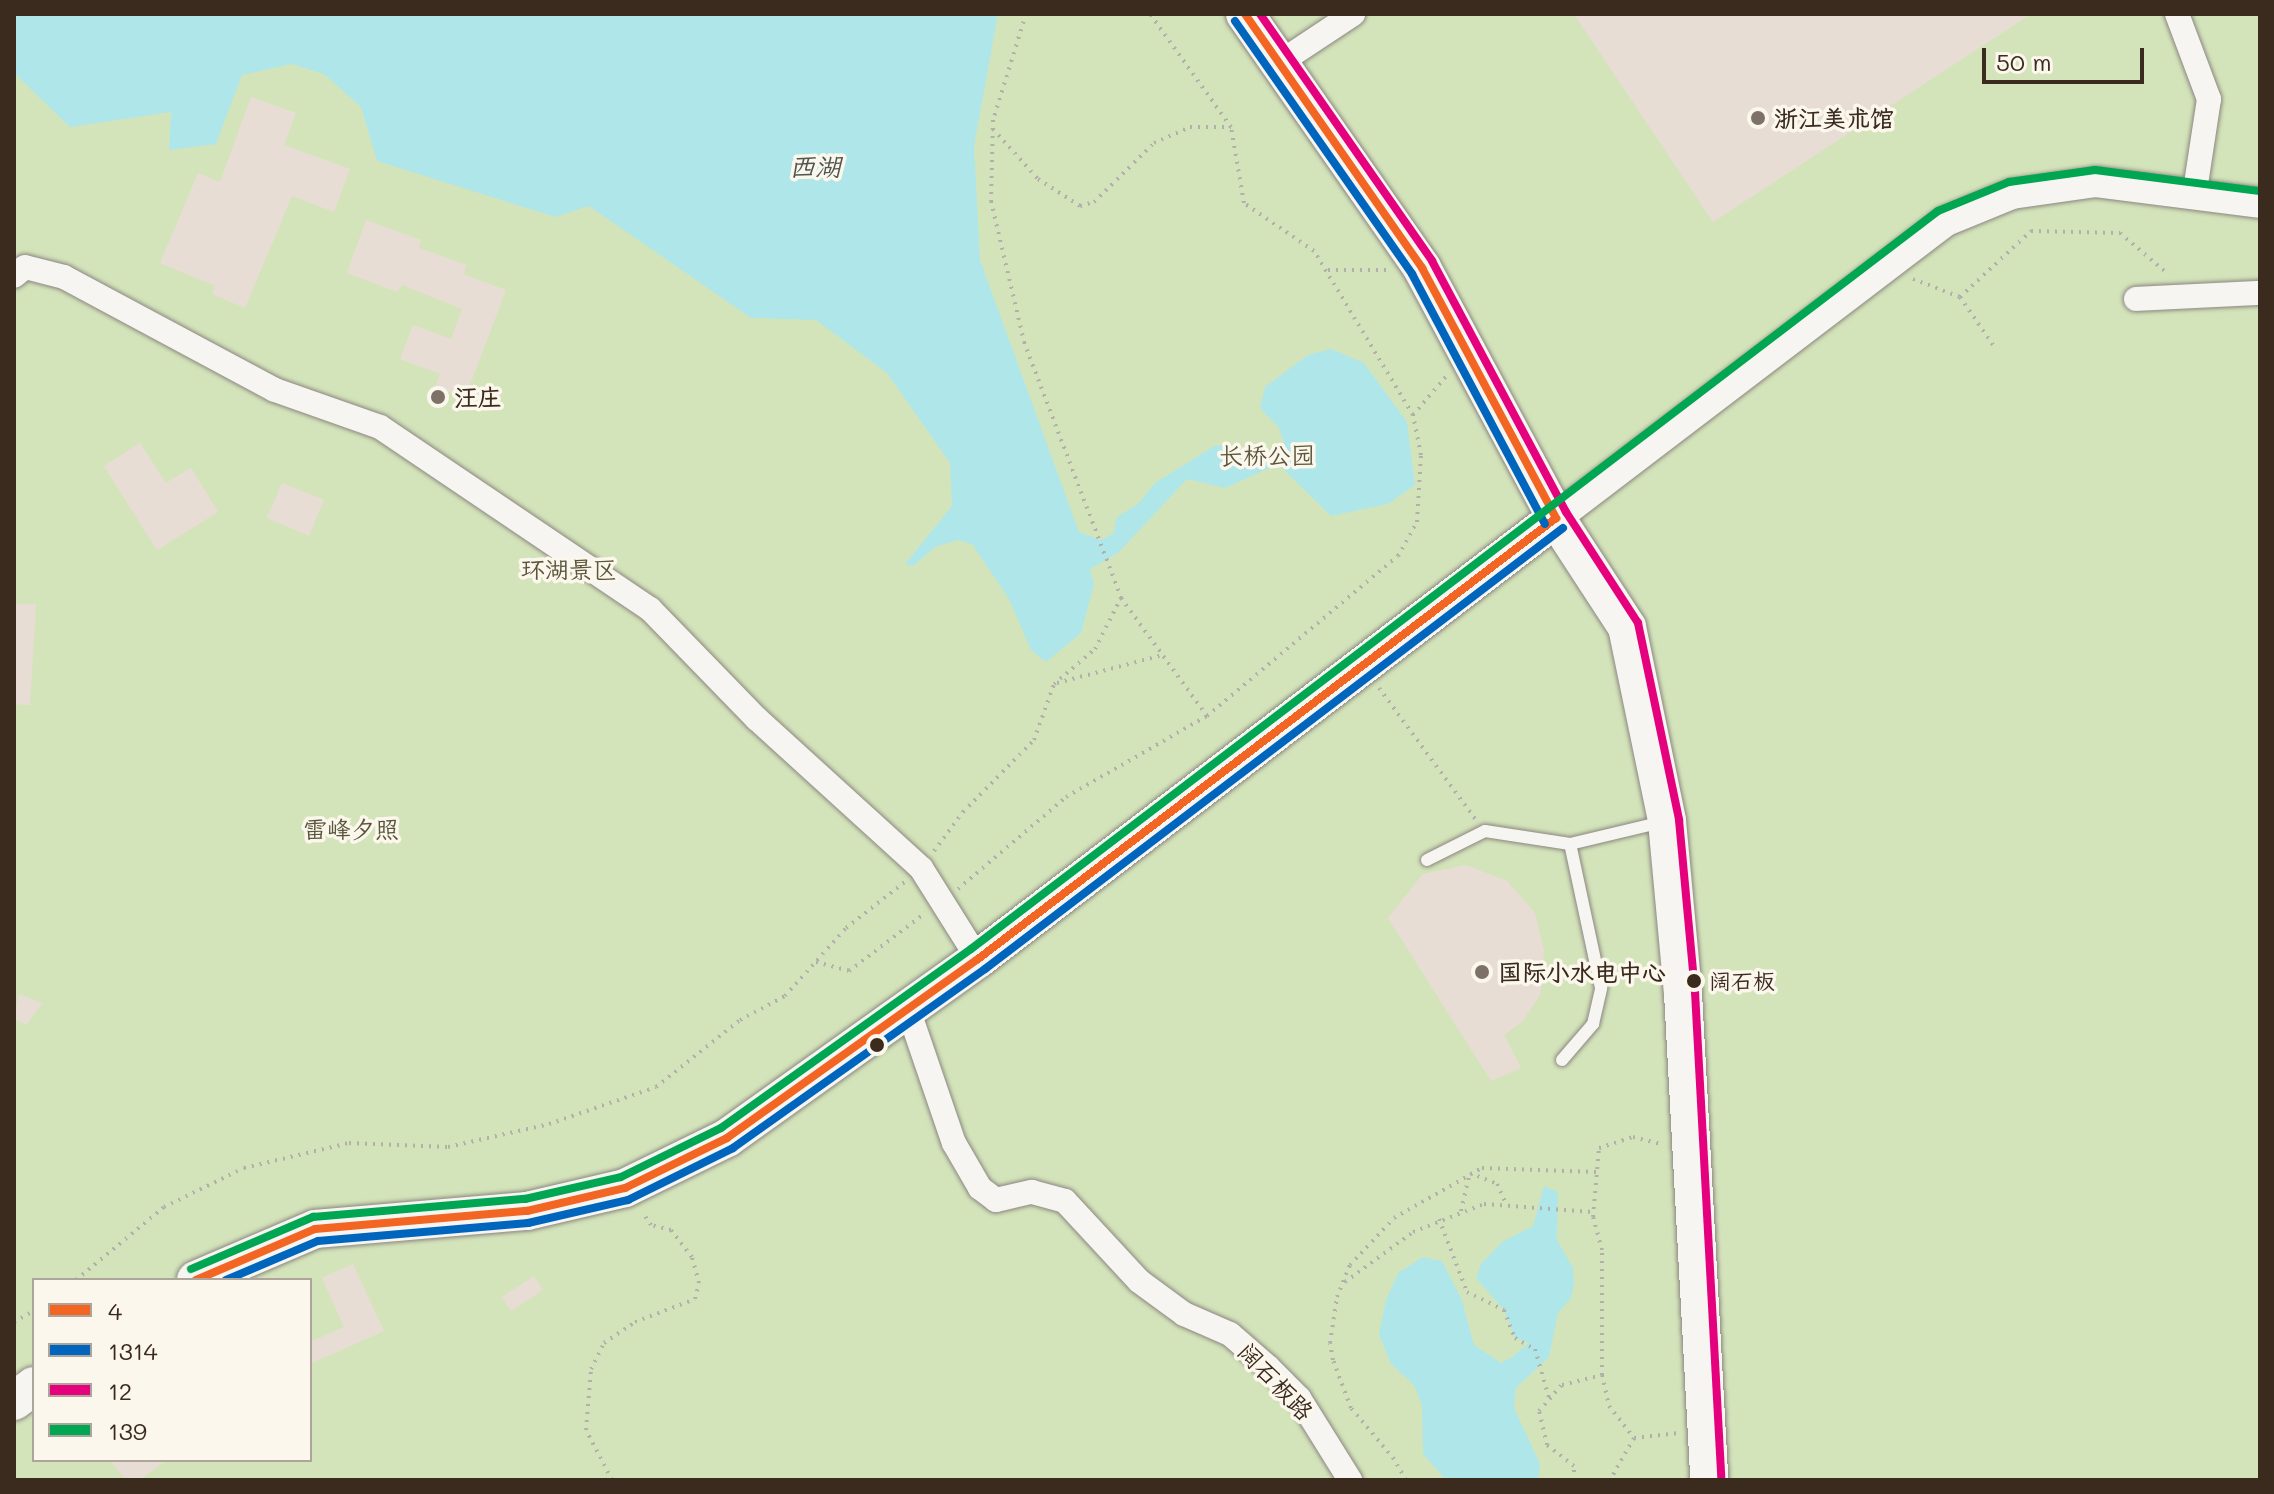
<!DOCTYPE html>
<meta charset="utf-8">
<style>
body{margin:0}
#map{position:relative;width:2274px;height:1494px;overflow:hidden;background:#f8f6f0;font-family:Mali,"LXGW WenKai TC",sans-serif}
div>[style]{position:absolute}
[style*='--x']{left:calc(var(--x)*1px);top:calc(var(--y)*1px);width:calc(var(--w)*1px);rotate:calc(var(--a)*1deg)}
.green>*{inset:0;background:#d4e4ba}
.water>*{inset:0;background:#aee6e9}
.building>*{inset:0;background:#e8ddd5}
.path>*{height:4px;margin-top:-2px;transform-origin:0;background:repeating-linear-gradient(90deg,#b3b0ac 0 2px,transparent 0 8px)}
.roads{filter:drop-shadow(0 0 2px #8b8781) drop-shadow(0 0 2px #8b8781)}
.service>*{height:12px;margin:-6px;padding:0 6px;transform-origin:6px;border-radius:6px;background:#f6f5f1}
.minor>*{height:24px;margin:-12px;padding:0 12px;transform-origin:12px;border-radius:12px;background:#f6f5f1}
.tertiary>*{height:30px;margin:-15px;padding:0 15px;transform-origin:15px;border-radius:15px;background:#f6f5f1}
.primary>*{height:38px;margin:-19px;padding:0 19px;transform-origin:19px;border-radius:19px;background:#f6f5f1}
.bus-1>*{height:8px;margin:-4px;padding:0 4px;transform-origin:4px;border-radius:4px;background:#f26522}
.bus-2>*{height:8px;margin:-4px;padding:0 4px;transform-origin:4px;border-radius:4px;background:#0065bd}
.bus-3>*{height:8px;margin:-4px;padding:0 4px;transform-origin:4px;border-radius:4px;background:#e5007d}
.bus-4>*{height:8px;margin:-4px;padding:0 4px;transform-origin:4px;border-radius:4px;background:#00a651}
.dots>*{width:22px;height:22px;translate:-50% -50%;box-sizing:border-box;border:4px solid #fbf7ec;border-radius:50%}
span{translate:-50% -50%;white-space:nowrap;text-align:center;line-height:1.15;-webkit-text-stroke:7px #fbf7ec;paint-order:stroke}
.bus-label{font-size:22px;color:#3b2a1e}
.left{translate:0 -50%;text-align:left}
.poi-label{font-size:24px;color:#3b2a1e;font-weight:700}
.park-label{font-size:24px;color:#5a553a}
.street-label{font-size:24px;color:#3b2a1e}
.water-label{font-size:26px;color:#505750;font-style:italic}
.frame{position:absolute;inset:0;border:16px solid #3b2a1e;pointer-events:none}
.legend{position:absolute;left:32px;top:1278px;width:280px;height:184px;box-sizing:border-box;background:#fbf7ec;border:2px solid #aea59a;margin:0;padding:10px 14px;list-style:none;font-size:24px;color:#3b2a1e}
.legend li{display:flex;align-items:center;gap:16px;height:40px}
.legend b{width:40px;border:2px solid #aea59a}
.scale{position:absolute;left:1982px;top:48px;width:162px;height:36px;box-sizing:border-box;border:4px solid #3b2a1e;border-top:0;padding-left:10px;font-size:24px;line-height:28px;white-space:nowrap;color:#3b2a1e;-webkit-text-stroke:6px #fbf7ec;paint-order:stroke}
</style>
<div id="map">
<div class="green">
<div style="clip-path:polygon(evenodd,14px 14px,2260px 14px,2260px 1480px,14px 1480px,14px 14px,34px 1280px,310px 1280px,310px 1460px,34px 1460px,34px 1280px)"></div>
</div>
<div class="water">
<div style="clip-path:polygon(14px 14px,998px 14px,974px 146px,980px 260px,1079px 532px,1100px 540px,1113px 534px,1117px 517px,1138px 504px,1155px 483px,1216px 445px,1262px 453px,1285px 446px,1279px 428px,1260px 408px,1265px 387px,1308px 355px,1331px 349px,1364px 363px,1407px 422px,1415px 485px,1388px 504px,1331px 516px,1278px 464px,1225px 488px,1187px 479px,1118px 553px,1090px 569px,1094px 584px,1081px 633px,1046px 662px,1031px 650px,1009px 599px,972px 544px,958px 540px,935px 547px,913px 566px,905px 564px,952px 506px,950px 463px,887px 373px,816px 320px,751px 318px,589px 206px,555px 217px,377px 161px,361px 107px,324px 74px,292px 64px,242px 75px,216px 144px,169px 150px,171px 112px,70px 127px,14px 73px)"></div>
<div style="clip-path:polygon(1544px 1186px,1558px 1192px,1557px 1240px,1573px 1268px,1574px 1284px,1571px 1298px,1558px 1313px,1549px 1357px,1516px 1388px,1514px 1408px,1540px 1464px,1538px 1480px,1446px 1480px,1423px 1454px,1422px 1405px,1414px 1385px,1391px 1364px,1379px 1334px,1386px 1300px,1398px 1273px,1423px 1257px,1442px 1261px,1462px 1300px,1474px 1345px,1501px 1363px,1512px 1357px,1529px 1343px,1515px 1338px,1504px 1310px,1476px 1278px,1481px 1264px,1502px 1242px,1533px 1226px)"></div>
</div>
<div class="building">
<div style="clip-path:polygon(1574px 14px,2031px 14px,1713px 222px)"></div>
<div style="clip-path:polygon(251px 97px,296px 113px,284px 145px,350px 169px,334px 212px,292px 196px,245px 308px,212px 294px,215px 286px,160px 263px,198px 173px,220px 182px)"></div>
<div style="clip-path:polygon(366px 220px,421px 240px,419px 248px,467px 265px,463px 274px,506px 290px,465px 398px,435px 387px,440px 374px,400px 359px,413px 325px,451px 339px,462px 309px,402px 285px,397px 292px,347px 273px)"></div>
<div style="clip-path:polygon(140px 443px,166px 483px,191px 468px,218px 512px,157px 550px,104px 466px)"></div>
<div style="clip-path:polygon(282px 483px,324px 500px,309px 536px,267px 518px)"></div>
<div style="clip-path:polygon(14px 604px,36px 604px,30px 705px,14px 704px)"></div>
<div style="clip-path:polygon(1466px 865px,1507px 881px,1535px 913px,1544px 951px,1541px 993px,1522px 1022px,1504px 1035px,1521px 1068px,1491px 1081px,1388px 918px,1423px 874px)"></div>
<div style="clip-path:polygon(19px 994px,42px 1003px,26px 1025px,14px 1019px)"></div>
<div style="clip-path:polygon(353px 1264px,384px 1331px,310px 1364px,310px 1342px,344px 1327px,322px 1278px)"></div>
<div style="clip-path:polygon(534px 1276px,543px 1290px,511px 1311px,502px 1297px)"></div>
<div style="clip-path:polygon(110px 1460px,166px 1460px,140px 1480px,126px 1480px)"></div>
</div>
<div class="path">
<div style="--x:1026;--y:14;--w:111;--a:107.3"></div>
<div style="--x:993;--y:120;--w:81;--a:91.4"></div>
<div style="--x:991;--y:201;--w:145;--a:76.8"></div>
<div style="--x:1024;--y:342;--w:274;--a:69.2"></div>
<div style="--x:993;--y:129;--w:67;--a:48"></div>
<div style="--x:1038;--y:179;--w:50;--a:32.7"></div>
<div style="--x:1080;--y:206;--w:15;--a:-16"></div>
<div style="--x:1094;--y:202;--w:84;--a:-44.5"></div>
<div style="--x:1154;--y:143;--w:39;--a:-24"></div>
<div style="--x:1190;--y:127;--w:41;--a:0"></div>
<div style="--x:1328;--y:270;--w:62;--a:0"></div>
<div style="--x:1913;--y:279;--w:50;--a:21"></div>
<div style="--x:1960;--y:297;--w:58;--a:55.5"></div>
<div style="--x:1960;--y:297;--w:97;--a:-42.9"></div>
<div style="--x:2031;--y:231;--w:89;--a:1.3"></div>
<div style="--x:2120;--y:233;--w:63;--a:40.5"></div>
<div style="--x:1413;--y:415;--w:54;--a:-49.5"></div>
<div style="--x:1057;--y:683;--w:106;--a:-14.8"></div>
<div style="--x:1379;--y:688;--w:164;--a:53.7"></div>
<div style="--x:934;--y:851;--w:49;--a:-53.4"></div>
<div style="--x:963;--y:812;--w:101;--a:-45.4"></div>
<div style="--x:1034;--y:740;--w:59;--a:-70.3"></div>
<div style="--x:1054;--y:684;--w:54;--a:-40.5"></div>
<div style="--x:1095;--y:649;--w:57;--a:-63"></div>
<div style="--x:1121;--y:598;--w:146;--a:53.9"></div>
<div style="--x:958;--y:889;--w:142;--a:-40.4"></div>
<div style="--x:1066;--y:797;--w:163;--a:-29.9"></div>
<div style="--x:1207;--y:716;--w:249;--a:-40"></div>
<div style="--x:1398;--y:556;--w:39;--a:-61"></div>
<div style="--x:1417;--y:522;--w:67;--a:-86.6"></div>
<div style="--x:1421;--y:455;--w:41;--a:-101.3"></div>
<div style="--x:1413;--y:415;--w:192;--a:-121.1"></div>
<div style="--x:1314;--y:251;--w:85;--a:-145.6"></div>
<div style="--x:1244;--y:203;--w:77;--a:-99.7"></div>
<div style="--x:1231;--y:127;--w:139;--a:-125.6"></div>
<div style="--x:816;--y:962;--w:34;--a:15"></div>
<div style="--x:849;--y:971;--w:96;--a:-37.3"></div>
<div style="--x:1461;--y:1211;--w:39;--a:-77"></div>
<div style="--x:1470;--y:1173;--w:29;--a:22"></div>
<div style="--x:1497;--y:1184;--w:21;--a:65"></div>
<div style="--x:1439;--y:1219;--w:78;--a:69"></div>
<div style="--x:1467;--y:1292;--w:41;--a:25.9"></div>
<div style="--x:1504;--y:1310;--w:30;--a:69"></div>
<div style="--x:1515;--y:1338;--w:23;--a:29"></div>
<div style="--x:1535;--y:1349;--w:51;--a:74.1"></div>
<div style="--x:76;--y:1280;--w:114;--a:-39.7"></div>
<div style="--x:164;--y:1207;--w:89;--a:-26"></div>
<div style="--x:244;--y:1168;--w:108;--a:-13.4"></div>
<div style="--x:349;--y:1143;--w:99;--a:2.3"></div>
<div style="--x:448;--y:1147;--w:104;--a:-12.8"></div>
<div style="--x:549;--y:1124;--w:113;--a:-19.1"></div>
<div style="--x:656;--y:1087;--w:107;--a:-38.6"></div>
<div style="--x:740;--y:1020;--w:51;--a:-28.1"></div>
<div style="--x:785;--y:996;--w:91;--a:-48.1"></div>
<div style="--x:846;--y:928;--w:76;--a:-38.1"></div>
<div style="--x:1345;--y:1282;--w:84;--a:-36.3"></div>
<div style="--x:1413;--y:1232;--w:76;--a:-21.5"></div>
<div style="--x:1484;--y:1204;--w:109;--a:4.2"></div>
<div style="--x:14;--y:1322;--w:23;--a:-29"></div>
<div style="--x:1602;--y:1375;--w:32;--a:77"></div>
<div style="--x:1609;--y:1406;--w:41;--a:52"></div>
<div style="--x:1634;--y:1438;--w:48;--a:119.7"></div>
<div style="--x:1634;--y:1438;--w:45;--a:-6.3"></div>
<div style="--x:612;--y:1480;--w:56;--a:-117.5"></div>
<div style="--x:586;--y:1430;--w:61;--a:-85.3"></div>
<div style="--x:591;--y:1369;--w:29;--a:-63"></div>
<div style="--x:604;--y:1343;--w:37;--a:-34"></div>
<div style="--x:635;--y:1322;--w:64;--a:-21"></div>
<div style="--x:695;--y:1299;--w:16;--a:-76"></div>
<div style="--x:699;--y:1283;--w:27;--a:-105"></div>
<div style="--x:692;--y:1257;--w:34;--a:-128"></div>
<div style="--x:671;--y:1230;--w:21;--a:-166"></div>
<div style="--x:651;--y:1225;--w:14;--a:-124"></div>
<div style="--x:1406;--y:1480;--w:24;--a:-120"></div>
<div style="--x:1394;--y:1459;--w:67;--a:-130.1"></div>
<div style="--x:1351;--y:1408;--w:51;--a:-110.6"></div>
<div style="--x:1333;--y:1360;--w:17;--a:-100"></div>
<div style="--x:1330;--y:1343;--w:47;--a:-81.3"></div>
<div style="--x:1337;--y:1297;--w:35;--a:-68"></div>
<div style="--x:1350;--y:1265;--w:64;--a:-46.9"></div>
<div style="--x:1394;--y:1218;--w:101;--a:-29.6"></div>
<div style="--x:1482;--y:1168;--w:115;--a:2"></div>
<div style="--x:1574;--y:1480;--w:14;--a:-90"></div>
<div style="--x:1574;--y:1466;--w:34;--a:-142"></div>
<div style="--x:1547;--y:1445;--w:35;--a:-103"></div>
<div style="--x:1539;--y:1411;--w:35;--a:-49"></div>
<div style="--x:1562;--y:1385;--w:41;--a:-14"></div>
<div style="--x:1602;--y:1375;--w:125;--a:-90"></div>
<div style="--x:1602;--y:1250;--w:34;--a:-105"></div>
<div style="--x:1593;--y:1217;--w:69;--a:-85"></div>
<div style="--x:1599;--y:1148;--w:36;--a:-18"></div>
<div style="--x:1633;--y:1137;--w:30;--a:14"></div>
</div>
<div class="roads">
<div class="service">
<div style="--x:1427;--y:860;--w:65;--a:-26.6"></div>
<div style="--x:1485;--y:831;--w:86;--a:8.7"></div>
<div style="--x:1570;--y:844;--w:95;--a:-13.4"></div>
<div style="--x:1562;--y:1060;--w:48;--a:-49.3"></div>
<div style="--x:1593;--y:1024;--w:37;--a:-77"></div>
<div style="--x:1601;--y:988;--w:147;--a:-102.1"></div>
</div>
<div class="minor">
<div style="--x:2177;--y:14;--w:91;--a:69.4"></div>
<div style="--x:2209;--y:99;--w:93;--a:98.7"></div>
<div style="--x:1279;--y:63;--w:89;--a:-33.5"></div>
<div style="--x:14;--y:276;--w:14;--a:-39"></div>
<div style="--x:25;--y:267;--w:40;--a:14.4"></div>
<div style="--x:64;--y:277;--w:239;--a:28.2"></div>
<div style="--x:275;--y:390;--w:111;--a:19.4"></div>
<div style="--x:380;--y:427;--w:326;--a:34"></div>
<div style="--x:650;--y:609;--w:153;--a:45.8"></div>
<div style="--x:757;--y:719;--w:222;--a:42.3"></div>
<div style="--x:921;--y:868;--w:107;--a:57.9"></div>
<div style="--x:2136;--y:299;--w:124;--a:-2.8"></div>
<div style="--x:908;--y:1009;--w:142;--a:71.1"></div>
<div style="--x:954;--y:1143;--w:52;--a:60"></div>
<div style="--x:980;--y:1188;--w:20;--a:37"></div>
<div style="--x:996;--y:1200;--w:37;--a:-13"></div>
<div style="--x:1032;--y:1192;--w:34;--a:15"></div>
<div style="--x:1065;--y:1201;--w:109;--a:47.2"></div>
<div style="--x:1139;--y:1281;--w:56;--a:36.3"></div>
<div style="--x:1184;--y:1314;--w:50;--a:23.5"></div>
<div style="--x:1230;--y:1334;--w:50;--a:41"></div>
<div style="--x:1268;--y:1367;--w:44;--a:45"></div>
<div style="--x:1299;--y:1398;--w:97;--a:58.1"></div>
</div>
<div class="tertiary">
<div style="--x:1556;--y:518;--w:488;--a:-37.3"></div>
<div style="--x:1944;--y:222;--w:74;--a:-22.4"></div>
<div style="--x:2012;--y:194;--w:85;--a:-8.1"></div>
<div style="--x:2096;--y:182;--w:165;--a:7.3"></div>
</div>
<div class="primary">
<div style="--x:1245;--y:14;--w:310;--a:55.1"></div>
<div style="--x:1422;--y:268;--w:284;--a:61.8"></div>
<div style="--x:1556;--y:518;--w:130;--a:56.9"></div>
<div style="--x:1627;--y:627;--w:198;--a:78.3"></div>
<div style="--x:1667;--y:821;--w:173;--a:84.7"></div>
<div style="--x:1683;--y:993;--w:488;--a:86.9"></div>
<div style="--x:196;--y:1280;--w:129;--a:-23.2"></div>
<div style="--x:315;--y:1229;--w:213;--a:-4.9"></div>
<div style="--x:527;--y:1211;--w:101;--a:-13.2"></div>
<div style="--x:625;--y:1188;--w:114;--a:-26.1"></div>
<div style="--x:727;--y:1138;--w:308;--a:-35.5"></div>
<div style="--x:978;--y:959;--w:727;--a:-37.34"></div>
<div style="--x:14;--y:1401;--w:25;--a:-37"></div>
</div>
</div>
<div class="bus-1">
<div style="--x:1245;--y:14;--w:310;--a:55.1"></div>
<div style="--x:1422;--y:268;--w:284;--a:61.8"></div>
<div style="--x:196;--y:1280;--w:129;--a:-23.2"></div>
<div style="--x:315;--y:1229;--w:213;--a:-4.9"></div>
<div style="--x:527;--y:1211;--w:101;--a:-13.2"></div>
<div style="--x:625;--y:1188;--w:114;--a:-26.1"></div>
<div style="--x:727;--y:1138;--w:308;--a:-35.5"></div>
<div style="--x:978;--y:959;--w:727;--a:-37.34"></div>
</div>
<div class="bus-2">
<div style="--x:1235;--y:21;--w:309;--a:55"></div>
<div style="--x:1412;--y:274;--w:283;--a:62"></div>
<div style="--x:226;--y:1280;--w:100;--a:-23"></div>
<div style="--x:318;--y:1241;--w:211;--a:-4.9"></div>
<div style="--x:528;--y:1223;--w:103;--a:-13"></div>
<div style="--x:628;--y:1200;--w:117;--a:-26.3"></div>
<div style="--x:733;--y:1148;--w:309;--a:-35.4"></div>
<div style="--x:985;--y:969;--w:727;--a:-37.34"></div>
</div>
<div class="bus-3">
<div style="--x:1260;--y:14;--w:301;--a:55.1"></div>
<div style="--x:1432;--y:261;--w:285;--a:61.9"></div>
<div style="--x:1566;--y:512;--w:132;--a:57"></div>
<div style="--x:1638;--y:623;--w:201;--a:78.2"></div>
<div style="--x:1679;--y:820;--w:173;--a:84.7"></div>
<div style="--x:1695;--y:992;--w:488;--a:86.9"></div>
</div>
<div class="bus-4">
<div style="--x:191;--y:1269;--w:133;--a:-23.1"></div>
<div style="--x:313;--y:1217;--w:213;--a:-4.9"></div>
<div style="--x:525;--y:1199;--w:98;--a:-12.9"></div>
<div style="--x:621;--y:1177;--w:111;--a:-26.1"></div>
<div style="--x:721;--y:1128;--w:307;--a:-35.6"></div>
<div style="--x:971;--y:949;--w:1216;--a:-37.35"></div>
<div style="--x:1938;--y:211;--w:77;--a:-22.2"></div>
<div style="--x:2009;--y:182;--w:87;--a:-7.9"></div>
<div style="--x:2095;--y:170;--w:166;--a:7.3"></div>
</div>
<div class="dots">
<div style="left:1758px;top:118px;background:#7d7168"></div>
<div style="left:438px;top:397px;background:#7d7168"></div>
<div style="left:1482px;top:972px;background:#7d7168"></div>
<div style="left:1694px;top:981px;background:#3b2a1e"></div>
<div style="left:877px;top:1045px;background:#3b2a1e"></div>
</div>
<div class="bus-label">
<span class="left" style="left:1709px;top:981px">阔石板</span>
</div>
<div class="poi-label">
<span class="left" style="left:1774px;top:118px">浙江美术馆</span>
<span class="left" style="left:454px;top:397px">汪庄</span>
<span class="left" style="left:1498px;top:972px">国际小水电中心</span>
</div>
<div class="park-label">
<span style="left:1267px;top:455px">长桥公园</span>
<span style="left:569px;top:569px">环湖景区</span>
<span style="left:351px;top:829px">雷峰夕照</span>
</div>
<div class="street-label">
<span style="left:1276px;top:1381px;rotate:46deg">阔石板路</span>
</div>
<div class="water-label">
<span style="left:815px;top:167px">西湖</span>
</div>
<div class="frame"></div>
<ul class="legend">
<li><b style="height:10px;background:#f26522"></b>4</li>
<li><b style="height:10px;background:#0065bd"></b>1314</li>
<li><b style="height:10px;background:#e5007d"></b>12</li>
<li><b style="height:10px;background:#00a651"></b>139</li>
</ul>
<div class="scale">50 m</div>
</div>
